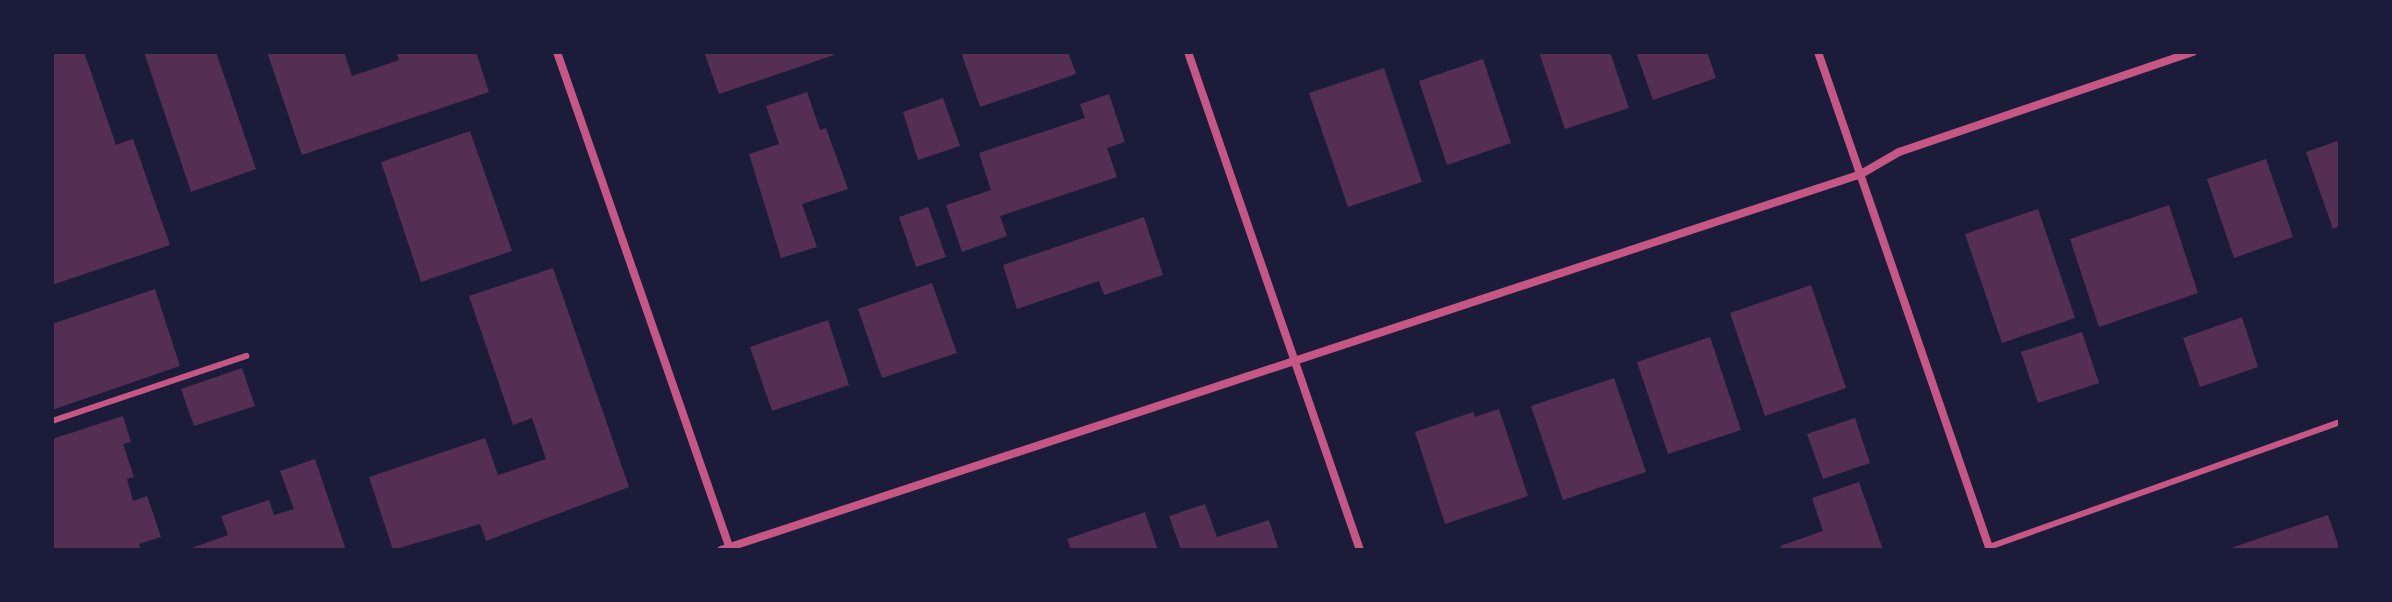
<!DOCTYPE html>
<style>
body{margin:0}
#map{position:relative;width:2392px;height:602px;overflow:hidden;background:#1b1b3a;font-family:Barlow,sans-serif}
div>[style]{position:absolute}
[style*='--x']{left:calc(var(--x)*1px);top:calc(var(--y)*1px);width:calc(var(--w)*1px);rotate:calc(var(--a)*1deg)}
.building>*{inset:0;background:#542f53}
.service>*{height:6px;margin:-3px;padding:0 3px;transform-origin:3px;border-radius:3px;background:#c65784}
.minor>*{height:8px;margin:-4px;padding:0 4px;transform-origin:4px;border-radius:4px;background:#c65784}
span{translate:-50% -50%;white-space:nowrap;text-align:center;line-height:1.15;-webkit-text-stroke:7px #1b1b3a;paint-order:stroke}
.frame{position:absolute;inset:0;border:54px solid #1b1b3a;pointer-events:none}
</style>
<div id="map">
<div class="building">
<div style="clip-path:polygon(52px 52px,84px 52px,116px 145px,133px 139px,170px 245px,52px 285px)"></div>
<div style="clip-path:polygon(144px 52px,216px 52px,256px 169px,191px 192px)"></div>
<div style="clip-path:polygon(267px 52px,344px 52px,352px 76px,399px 60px,396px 52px,476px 52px,489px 92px,302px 155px)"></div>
<div style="clip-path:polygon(704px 52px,833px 52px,834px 55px,719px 94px)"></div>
<div style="clip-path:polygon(961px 52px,1068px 52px,1076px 74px,980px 107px)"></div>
<div style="clip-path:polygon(1539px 52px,1610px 52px,1629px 108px,1565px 129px)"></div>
<div style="clip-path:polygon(1636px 52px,1707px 52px,1716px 78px,1653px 100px)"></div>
<div style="clip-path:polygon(1483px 59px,1511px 143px,1447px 165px,1419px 81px)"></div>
<div style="clip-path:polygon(1384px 68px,1422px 182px,1348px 207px,1309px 93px)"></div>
<div style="clip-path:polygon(807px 92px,820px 130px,826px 128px,848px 189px,802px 204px,817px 247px,781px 258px,749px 154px,779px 144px,766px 106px)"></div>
<div style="clip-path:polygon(1109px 94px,1125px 142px,1107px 148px,1117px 177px,1000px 216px,1007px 236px,962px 252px,946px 205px,991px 190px,979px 153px,1085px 118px,1080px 104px)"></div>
<div style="clip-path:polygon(943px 98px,960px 146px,918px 160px,903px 112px)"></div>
<div style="clip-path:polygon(470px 131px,512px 251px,421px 282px,381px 162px)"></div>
<div style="clip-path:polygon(2340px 140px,2340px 226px,2333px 229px,2306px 152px)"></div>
<div style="clip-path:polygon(2266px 159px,2293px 237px,2234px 258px,2207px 179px)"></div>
<div style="clip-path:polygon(2169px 205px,2198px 293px,2099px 327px,2070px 239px)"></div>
<div style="clip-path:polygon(928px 207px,946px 257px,916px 267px,899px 217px)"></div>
<div style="clip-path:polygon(2038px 209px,2075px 318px,2002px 343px,1965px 234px)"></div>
<div style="clip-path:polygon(1144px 217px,1163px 275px,1104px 295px,1099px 281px,1017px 309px,1003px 265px)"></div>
<div style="clip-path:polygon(553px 268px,629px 487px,486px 541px,480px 524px,393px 550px,369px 477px,485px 438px,498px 475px,546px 459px,532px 418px,513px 425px,469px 296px)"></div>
<div style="clip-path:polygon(932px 283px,957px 353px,882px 378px,858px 309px)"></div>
<div style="clip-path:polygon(1811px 285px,1846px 388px,1765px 416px,1730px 313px)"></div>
<div style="clip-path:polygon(155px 289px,180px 366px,52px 410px,52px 324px)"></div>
<div style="clip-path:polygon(2242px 317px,2258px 367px,2200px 387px,2183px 338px)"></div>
<div style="clip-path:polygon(828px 320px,849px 385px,772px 411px,750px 347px)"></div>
<div style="clip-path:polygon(2082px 332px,2099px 383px,2038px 403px,2021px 352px)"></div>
<div style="clip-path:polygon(1710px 337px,1741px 430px,1668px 454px,1637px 362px)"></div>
<div style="clip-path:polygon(242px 368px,255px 406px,194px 426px,181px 389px)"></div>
<div style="clip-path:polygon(1614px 378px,1646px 472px,1563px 500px,1531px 406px)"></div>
<div style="clip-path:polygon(1499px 409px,1528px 496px,1445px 524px,1415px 432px,1473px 412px,1475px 417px)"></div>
<div style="clip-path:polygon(123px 416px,131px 442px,123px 444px,134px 477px,127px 479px,133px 501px,147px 496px,161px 537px,139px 544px,141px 550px,52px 550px,52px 439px)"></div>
<div style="clip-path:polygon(1855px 418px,1870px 463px,1823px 479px,1807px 434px)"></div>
<div style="clip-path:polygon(315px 459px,346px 550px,186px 550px,228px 535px,221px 516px,269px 500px,274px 515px,294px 509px,280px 471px)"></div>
<div style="clip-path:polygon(1859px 482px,1883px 550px,1782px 550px,1780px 546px,1823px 531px,1812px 498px)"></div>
<div style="clip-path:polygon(1205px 504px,1217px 537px,1269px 520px,1279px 550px,1181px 550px,1169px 516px)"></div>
<div style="clip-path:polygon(1145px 512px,1158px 550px,1071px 550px,1067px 539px)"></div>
<div style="clip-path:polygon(2328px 515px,2340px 550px,2228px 550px,2228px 549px)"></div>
</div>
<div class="service">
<div style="--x:52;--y:421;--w:205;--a:-18.5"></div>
<div style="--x:1989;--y:547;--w:373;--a:-19.6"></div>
</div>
<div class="minor">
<div style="--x:557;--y:52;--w:526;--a:70.81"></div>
<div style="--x:1188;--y:52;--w:527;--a:70.95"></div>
<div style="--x:1818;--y:52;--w:527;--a:70.95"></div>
<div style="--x:721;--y:550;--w:1200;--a:-18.25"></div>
<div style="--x:1861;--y:174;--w:44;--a:-30.1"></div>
<div style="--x:1899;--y:152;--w:311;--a:-18.8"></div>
</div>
<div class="frame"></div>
</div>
